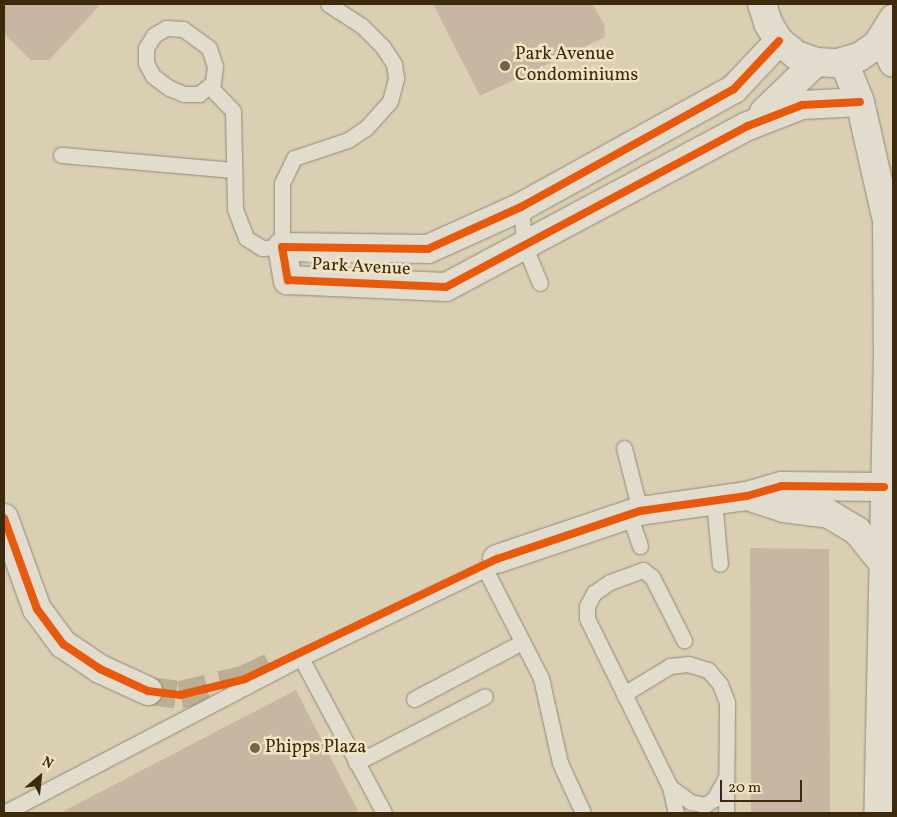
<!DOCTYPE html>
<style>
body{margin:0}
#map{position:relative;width:897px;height:817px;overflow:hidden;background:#dacfb3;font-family:Vollkorn,serif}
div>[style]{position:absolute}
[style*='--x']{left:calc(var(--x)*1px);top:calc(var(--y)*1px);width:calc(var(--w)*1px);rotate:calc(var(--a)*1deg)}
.building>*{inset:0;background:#c7b6a2}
.street-tunnel>*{height:28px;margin-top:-14px;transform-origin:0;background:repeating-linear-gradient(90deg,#bbae92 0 28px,transparent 0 42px)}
.roads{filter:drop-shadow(0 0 1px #918976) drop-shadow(0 0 1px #918976)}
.lane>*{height:15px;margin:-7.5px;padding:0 7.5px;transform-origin:7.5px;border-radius:7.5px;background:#e1dcce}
.street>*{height:28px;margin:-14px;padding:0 14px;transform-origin:14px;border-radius:14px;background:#e1dcce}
.secondary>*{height:28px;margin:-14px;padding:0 14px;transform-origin:14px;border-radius:14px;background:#e1dcce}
.cycleway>*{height:8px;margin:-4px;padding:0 4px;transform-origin:4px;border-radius:4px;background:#e8590c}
.dots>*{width:14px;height:14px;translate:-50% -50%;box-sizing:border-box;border:2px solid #f1e4c4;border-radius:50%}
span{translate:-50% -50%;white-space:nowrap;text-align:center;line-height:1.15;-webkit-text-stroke:5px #f1e4c4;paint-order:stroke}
.poi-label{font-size:18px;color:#3d290c}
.left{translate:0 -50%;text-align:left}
.street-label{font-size:18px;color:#3d290c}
.frame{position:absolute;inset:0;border:5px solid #3d290c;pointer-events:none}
.north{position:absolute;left:15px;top:752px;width:50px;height:50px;-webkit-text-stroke:4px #f1e4c4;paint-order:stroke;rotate:28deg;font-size:14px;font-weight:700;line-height:20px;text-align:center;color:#3d290c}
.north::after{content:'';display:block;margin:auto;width:18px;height:22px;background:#3d290c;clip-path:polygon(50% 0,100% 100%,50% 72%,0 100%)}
.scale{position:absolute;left:720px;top:780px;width:82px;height:22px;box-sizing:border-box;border:2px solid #3d290c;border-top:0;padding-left:6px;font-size:15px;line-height:18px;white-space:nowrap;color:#3d290c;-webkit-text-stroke:4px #f1e4c4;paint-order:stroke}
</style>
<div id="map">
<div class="building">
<div style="clip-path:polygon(4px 4px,101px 4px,49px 60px,31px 60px,4px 34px)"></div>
<div style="clip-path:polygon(433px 4px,592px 4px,604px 24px,605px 37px,480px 96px)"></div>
<div style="clip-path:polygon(750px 548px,829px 549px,830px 813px,751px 813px)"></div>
<div style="clip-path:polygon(296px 690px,359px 813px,60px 813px)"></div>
</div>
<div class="street-tunnel">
<div style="--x:148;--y:691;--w:32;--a:7"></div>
<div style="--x:180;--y:695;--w:67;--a:-13.8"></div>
<div style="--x:245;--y:679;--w:40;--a:-25"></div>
</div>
<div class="roads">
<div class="lane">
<div style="--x:166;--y:28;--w:17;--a:3"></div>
<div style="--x:183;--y:29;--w:32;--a:36"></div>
<div style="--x:209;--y:48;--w:19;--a:72"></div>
<div style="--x:215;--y:66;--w:17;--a:97"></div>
<div style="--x:213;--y:83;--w:18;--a:142"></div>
<div style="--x:199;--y:94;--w:15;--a:180"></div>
<div style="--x:184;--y:94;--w:16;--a:-158"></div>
<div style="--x:169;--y:88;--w:20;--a:-143"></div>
<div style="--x:153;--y:76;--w:15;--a:-118"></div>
<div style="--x:146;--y:63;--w:15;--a:-90"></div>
<div style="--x:146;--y:48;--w:15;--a:-58"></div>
<div style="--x:154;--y:35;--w:14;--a:-30"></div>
<div style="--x:210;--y:87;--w:33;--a:46"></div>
<div style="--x:233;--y:111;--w:98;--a:88.8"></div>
<div style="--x:235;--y:209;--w:31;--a:69"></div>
<div style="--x:246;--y:238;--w:19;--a:32"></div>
<div style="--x:262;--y:248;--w:20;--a:-3"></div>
<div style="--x:282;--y:247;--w:64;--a:-90"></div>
<div style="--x:282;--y:183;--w:28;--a:-64"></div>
<div style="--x:294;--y:158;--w:57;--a:-18.4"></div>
<div style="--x:348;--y:140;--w:22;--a:-34"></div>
<div style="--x:366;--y:128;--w:36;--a:-48"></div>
<div style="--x:390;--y:101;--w:24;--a:-75"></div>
<div style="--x:396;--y:78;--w:14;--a:-98"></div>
<div style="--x:394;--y:64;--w:20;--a:-123"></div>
<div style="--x:383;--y:47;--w:30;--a:-135"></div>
<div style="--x:362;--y:26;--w:40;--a:-147.1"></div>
<div style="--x:61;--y:155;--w:174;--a:5"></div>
<div style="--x:521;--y:207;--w:38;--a:85"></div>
<div style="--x:524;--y:245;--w:41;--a:67.2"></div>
<div style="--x:624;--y:448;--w:65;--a:75.7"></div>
<div style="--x:714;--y:501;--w:63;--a:84.6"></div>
<div style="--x:629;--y:514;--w:34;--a:71"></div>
<div style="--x:301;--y:658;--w:204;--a:-25.8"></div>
<div style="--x:485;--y:569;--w:123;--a:62.8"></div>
<div style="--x:541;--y:678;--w:87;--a:77.4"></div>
<div style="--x:560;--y:763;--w:55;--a:65.3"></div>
<div style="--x:624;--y:694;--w:54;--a:-31.3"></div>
<div style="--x:670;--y:666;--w:18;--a:-6"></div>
<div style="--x:688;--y:664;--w:21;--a:17"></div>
<div style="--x:708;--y:670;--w:18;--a:49"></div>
<div style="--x:720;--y:684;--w:19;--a:69"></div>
<div style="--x:727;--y:702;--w:111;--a:90.5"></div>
<div style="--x:414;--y:699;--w:122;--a:-27.8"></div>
<div style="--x:356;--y:763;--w:145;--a:-27.4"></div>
<div style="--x:670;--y:787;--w:26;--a:36"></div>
<div style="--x:691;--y:802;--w:14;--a:12"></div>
<div style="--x:705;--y:805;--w:11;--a:-34"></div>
<div style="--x:714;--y:799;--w:23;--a:-61"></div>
<div style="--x:4;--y:813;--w:335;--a:-27.6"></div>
<div style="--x:301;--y:658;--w:176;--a:61.8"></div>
<div style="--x:676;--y:813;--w:27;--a:-103"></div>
<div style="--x:670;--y:787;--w:188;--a:-116.2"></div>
<div style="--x:587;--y:618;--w:12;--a:-90"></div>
<div style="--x:587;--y:606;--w:15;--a:-62"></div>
<div style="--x:594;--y:593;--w:19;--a:-35"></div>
<div style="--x:610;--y:582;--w:35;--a:-20"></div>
<div style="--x:643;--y:570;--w:11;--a:38"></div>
<div style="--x:652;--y:577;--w:71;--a:63.1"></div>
</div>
<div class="street">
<div style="--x:779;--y:41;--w:66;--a:133.2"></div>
<div style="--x:734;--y:89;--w:244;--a:151"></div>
<div style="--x:521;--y:207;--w:102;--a:155.7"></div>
<div style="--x:428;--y:249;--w:146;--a:-179.2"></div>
<div style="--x:282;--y:247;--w:34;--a:80"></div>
<div style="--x:288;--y:280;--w:158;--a:2.5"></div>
<div style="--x:446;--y:287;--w:342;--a:-28.1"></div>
<div style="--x:748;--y:126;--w:58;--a:-21.3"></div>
<div style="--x:802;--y:105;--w:58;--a:-3"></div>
<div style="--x:764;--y:112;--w:72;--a:-43.9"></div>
<div style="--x:747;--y:496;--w:39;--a:18"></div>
<div style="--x:784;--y:508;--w:45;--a:7.6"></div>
<div style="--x:829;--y:514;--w:33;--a:31"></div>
<div style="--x:857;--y:531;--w:38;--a:51"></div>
<div style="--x:4;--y:518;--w:97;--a:70.1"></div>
<div style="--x:37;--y:609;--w:44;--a:53.4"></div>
<div style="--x:63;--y:644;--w:45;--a:34"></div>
<div style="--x:100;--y:669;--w:53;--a:24.6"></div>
<div style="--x:497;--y:559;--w:151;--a:-18.6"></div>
<div style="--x:640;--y:511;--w:108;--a:-8"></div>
<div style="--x:747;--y:496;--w:36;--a:-16"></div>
<div style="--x:782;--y:486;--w:102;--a:0.6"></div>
</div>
<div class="secondary">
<div style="--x:762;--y:4;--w:20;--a:72"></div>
<div style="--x:768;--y:23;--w:21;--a:59"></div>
<div style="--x:779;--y:41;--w:22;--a:39"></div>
<div style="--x:796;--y:55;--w:21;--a:19"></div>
<div style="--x:816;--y:62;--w:22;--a:3"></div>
<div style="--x:838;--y:63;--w:22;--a:-16"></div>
<div style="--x:859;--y:57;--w:22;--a:-34"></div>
<div style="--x:877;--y:45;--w:31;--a:-58"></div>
<div style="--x:882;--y:38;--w:27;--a:66"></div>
<div style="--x:844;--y:62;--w:43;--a:68.2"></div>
<div style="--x:860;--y:102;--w:122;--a:77.2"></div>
<div style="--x:887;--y:221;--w:133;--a:89.6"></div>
<div style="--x:888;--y:354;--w:459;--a:91.2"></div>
</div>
</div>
<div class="cycleway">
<div style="--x:779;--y:41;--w:66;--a:133.2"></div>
<div style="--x:734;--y:89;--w:244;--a:151"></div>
<div style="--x:521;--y:207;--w:102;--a:155.7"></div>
<div style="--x:428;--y:249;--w:146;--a:-179.2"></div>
<div style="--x:282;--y:247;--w:34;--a:80"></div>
<div style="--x:288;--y:280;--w:158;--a:2.5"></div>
<div style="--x:446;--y:287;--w:342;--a:-28.1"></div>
<div style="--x:748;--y:126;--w:58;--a:-21.3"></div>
<div style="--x:802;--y:105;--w:58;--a:-3"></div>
<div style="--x:4;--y:518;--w:97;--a:70.1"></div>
<div style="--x:37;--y:609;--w:44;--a:53.4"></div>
<div style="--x:63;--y:644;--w:45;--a:34"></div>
<div style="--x:100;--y:669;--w:53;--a:24.6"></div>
<div style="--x:148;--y:691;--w:32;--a:7"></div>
<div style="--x:180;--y:695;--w:67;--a:-13.8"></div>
<div style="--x:245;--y:679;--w:279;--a:-25.5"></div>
<div style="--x:497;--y:559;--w:151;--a:-18.6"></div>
<div style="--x:640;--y:511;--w:108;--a:-8"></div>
<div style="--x:747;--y:496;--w:36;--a:-16"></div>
<div style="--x:782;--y:486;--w:102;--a:0.6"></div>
</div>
<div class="dots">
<div style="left:505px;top:66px;background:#746346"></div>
<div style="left:255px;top:748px;background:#746346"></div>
</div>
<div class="poi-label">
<span class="left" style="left:515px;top:66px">Park Avenue<br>Condominiums</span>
<span class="left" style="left:265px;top:748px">Phipps Plaza</span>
</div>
<div class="street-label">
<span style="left:361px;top:268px;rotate:3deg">Park Avenue</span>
</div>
<div class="frame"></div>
<div class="north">N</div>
<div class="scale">20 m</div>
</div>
